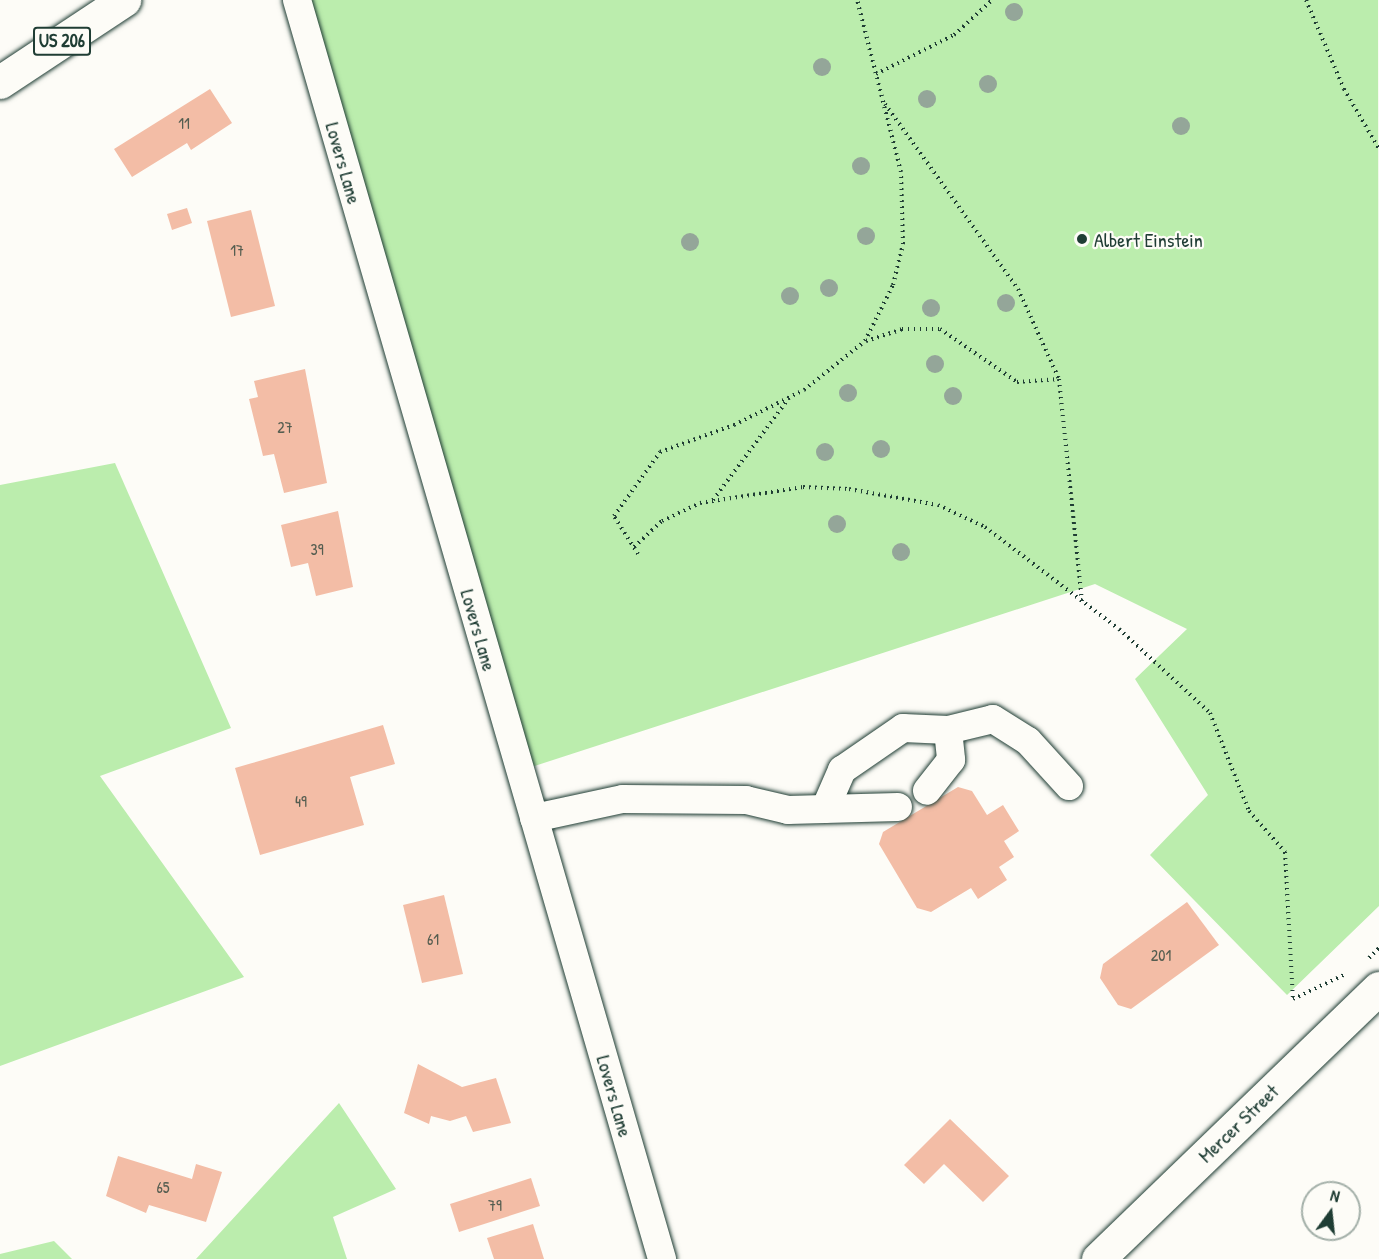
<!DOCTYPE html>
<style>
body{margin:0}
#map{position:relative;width:1379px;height:1259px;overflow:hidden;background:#fdfcf7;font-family:"Patrick Hand",sans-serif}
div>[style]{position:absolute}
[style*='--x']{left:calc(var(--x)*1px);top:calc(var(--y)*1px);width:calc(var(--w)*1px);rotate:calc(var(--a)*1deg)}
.green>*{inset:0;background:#bbedad}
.building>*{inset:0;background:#f3bda6}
.path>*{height:4px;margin-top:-2px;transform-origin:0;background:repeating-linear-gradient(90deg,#1f3d34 0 1.5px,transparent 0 6px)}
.roads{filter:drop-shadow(0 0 2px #1f3d34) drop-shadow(0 0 2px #1f3d34)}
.minor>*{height:28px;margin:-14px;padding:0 14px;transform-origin:14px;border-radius:14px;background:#fdfcf7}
.major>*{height:33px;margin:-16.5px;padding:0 16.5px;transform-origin:16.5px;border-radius:16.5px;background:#fdfcf7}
.highway>*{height:33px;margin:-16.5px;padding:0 16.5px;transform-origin:16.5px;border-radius:16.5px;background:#fdfcf7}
.trees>*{width:18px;height:18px;margin:-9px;border-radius:50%;background:#94a699}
.dots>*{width:16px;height:16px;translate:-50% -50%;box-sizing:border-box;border:3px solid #fdfcf7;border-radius:50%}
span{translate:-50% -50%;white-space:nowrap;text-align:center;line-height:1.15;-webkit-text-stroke:4.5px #fdfcf7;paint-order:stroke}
.number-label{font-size:16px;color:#545d50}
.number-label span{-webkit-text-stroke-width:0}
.shield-label span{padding:2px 4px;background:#fdfcf7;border:2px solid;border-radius:4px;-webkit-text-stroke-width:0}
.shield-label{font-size:18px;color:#1f3d34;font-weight:700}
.street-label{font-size:20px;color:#1f3d34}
.poi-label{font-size:20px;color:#1f3d34}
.left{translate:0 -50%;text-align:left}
.north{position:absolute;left:1301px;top:1181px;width:60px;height:60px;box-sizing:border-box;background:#fdfcf7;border:2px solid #a4b0a9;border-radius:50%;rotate:15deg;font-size:16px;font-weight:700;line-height:24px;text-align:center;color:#1f3d34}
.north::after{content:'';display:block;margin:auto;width:21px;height:27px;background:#1f3d34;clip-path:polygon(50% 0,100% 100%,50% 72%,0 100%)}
</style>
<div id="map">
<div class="green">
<div style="clip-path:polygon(294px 0,1378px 0,1379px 906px,1287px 995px,1150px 855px,1208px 795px,1135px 679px,1187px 629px,1095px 584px,513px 773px)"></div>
<div style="clip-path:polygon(115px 463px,231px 728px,100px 776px,244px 977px,0 1066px,0 485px)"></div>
<div style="clip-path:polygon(339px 1103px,396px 1189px,333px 1217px,347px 1259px,196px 1259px)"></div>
<div style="clip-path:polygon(54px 1241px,72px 1259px,0 1259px,0 1254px)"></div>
</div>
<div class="building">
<div style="clip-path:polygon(210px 89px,232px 123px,191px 150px,187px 143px,132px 177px,114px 149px)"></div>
<div style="clip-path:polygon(187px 208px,192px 223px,172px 230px,167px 214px)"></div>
<div style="clip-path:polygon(251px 210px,275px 306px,231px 317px,207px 221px)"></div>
<div style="clip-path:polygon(305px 369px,327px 483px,284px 493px,274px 454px,263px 456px,249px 399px,258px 397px,254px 381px)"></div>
<div style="clip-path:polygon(338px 511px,353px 587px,316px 596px,308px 563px,291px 567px,281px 525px)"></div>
<div style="clip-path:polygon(383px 725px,395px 764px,350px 777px,364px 825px,260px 855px,235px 768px)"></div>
<div style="clip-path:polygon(958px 787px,972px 791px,987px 815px,1003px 805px,1019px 831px,1004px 841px,1014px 857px,999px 867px,1007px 880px,978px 899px,971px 888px,931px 912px,917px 908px,879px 844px,883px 832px)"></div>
<div style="clip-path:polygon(444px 895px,463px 974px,422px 983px,403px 905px)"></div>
<div style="clip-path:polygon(1187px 902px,1219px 945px,1131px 1009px,1118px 1005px,1100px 978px,1103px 964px)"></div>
<div style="clip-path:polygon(418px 1064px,462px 1087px,496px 1078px,511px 1123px,473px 1132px,466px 1116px,450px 1121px,431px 1116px,429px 1124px,404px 1113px)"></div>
<div style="clip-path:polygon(950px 1119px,1009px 1176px,983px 1202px,944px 1164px,924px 1184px,904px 1165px)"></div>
<div style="clip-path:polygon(118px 1156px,192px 1179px,196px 1164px,222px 1172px,206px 1222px,149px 1205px,146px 1213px,106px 1196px)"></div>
<div style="clip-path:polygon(531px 1178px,540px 1206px,459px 1232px,450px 1204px)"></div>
<div style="clip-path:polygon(533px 1224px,544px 1259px,494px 1259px,487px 1238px)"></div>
</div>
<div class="path">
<div style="--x:1306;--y:0;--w:97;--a:66.9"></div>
<div style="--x:1344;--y:89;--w:69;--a:59.7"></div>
<div style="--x:876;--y:74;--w:87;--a:-26.6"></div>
<div style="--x:954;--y:35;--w:52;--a:-42.6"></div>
<div style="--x:885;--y:104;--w:228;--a:54.3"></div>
<div style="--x:1018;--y:289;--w:99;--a:65.5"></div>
<div style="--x:1059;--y:379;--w:224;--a:84.1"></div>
<div style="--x:866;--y:341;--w:38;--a:-18"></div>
<div style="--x:902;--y:329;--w:38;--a:0"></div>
<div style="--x:940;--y:329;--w:93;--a:34.5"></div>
<div style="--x:1017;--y:382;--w:42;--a:-4.1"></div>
<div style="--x:713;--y:500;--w:127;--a:-53.3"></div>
<div style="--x:634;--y:547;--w:38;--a:-43"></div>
<div style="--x:662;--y:521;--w:42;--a:-25.3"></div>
<div style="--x:700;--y:503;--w:104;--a:-8.8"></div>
<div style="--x:803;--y:487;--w:46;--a:2.5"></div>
<div style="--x:849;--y:489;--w:90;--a:10.2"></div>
<div style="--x:938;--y:505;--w:52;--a:25.1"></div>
<div style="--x:985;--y:527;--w:168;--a:37.3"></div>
<div style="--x:1119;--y:629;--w:124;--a:42.7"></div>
<div style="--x:1210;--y:713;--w:105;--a:68.3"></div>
<div style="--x:1249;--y:811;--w:55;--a:48.7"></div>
<div style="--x:1285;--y:852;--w:147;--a:86.9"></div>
<div style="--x:1293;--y:999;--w:59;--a:-25.3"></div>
<div style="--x:638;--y:554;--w:45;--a:-122.3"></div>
<div style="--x:614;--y:516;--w:79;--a:-54.3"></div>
<div style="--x:660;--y:452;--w:79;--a:-20"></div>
<div style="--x:734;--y:425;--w:78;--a:-26.6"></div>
<div style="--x:804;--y:390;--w:78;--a:-38.8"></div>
<div style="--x:865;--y:341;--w:63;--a:-63.4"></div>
<div style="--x:893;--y:285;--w:42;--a:-76.3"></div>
<div style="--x:903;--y:244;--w:72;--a:-91.6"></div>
<div style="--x:901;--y:172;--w:178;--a:-104.3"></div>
<div style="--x:1369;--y:958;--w:14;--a:-45"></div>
</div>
<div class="roads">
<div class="minor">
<div style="--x:297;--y:0;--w:1311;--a:73.83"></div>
<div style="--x:948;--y:730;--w:46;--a:-13.7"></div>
<div style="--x:993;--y:719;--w:41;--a:32.2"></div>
<div style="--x:1028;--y:741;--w:61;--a:47.7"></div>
<div style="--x:825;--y:809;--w:43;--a:-66.4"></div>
<div style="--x:842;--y:770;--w:74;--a:-34.5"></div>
<div style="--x:903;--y:728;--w:45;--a:2.5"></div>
<div style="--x:948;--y:730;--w:30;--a:84"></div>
<div style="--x:951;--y:760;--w:39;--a:128"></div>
<div style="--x:534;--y:818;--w:91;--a:-12.1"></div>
<div style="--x:623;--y:799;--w:123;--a:0.5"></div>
<div style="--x:746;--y:800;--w:43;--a:13.4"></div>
<div style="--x:788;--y:810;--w:110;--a:-1.6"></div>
</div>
<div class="major">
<div style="--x:1098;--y:1259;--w:390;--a:-44"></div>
</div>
<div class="highway">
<div style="--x:0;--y:82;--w:149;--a:-33.5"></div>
</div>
</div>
<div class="trees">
<div style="left:1014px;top:12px"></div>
<div style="left:822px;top:67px"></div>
<div style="left:988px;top:84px"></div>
<div style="left:927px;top:99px"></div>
<div style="left:1181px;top:126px"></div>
<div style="left:861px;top:166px"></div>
<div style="left:866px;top:236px"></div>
<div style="left:690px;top:242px"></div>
<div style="left:829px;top:288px"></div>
<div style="left:790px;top:296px"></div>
<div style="left:1006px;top:303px"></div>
<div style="left:931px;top:308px"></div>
<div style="left:935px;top:364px"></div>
<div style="left:848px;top:393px"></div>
<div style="left:953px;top:396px"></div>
<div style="left:881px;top:449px"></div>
<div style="left:825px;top:452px"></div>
<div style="left:837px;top:524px"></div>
<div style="left:901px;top:552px"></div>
</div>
<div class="dots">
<div style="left:1082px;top:239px;background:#1f3d34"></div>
</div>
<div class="number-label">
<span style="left:184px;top:123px">11</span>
<span style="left:237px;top:250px">17</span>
<span style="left:285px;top:427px">27</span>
<span style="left:317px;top:549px">39</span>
<span style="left:301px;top:801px">49</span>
<span style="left:433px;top:939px">61</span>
<span style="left:1161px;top:955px">201</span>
<span style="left:163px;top:1187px">65</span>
<span style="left:495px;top:1205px">79</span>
</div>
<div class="shield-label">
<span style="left:62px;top:41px">US 206</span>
</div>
<div class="street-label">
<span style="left:344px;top:163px;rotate:74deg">Lovers Lane</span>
<span style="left:479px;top:630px;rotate:74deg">Lovers Lane</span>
<span style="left:615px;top:1096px;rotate:74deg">Lovers Lane</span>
<span style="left:1238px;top:1123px;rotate:-44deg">Mercer Street</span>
</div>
<div class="poi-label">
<span class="left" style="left:1094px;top:239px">Albert Einstein</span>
</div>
<div class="north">N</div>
</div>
